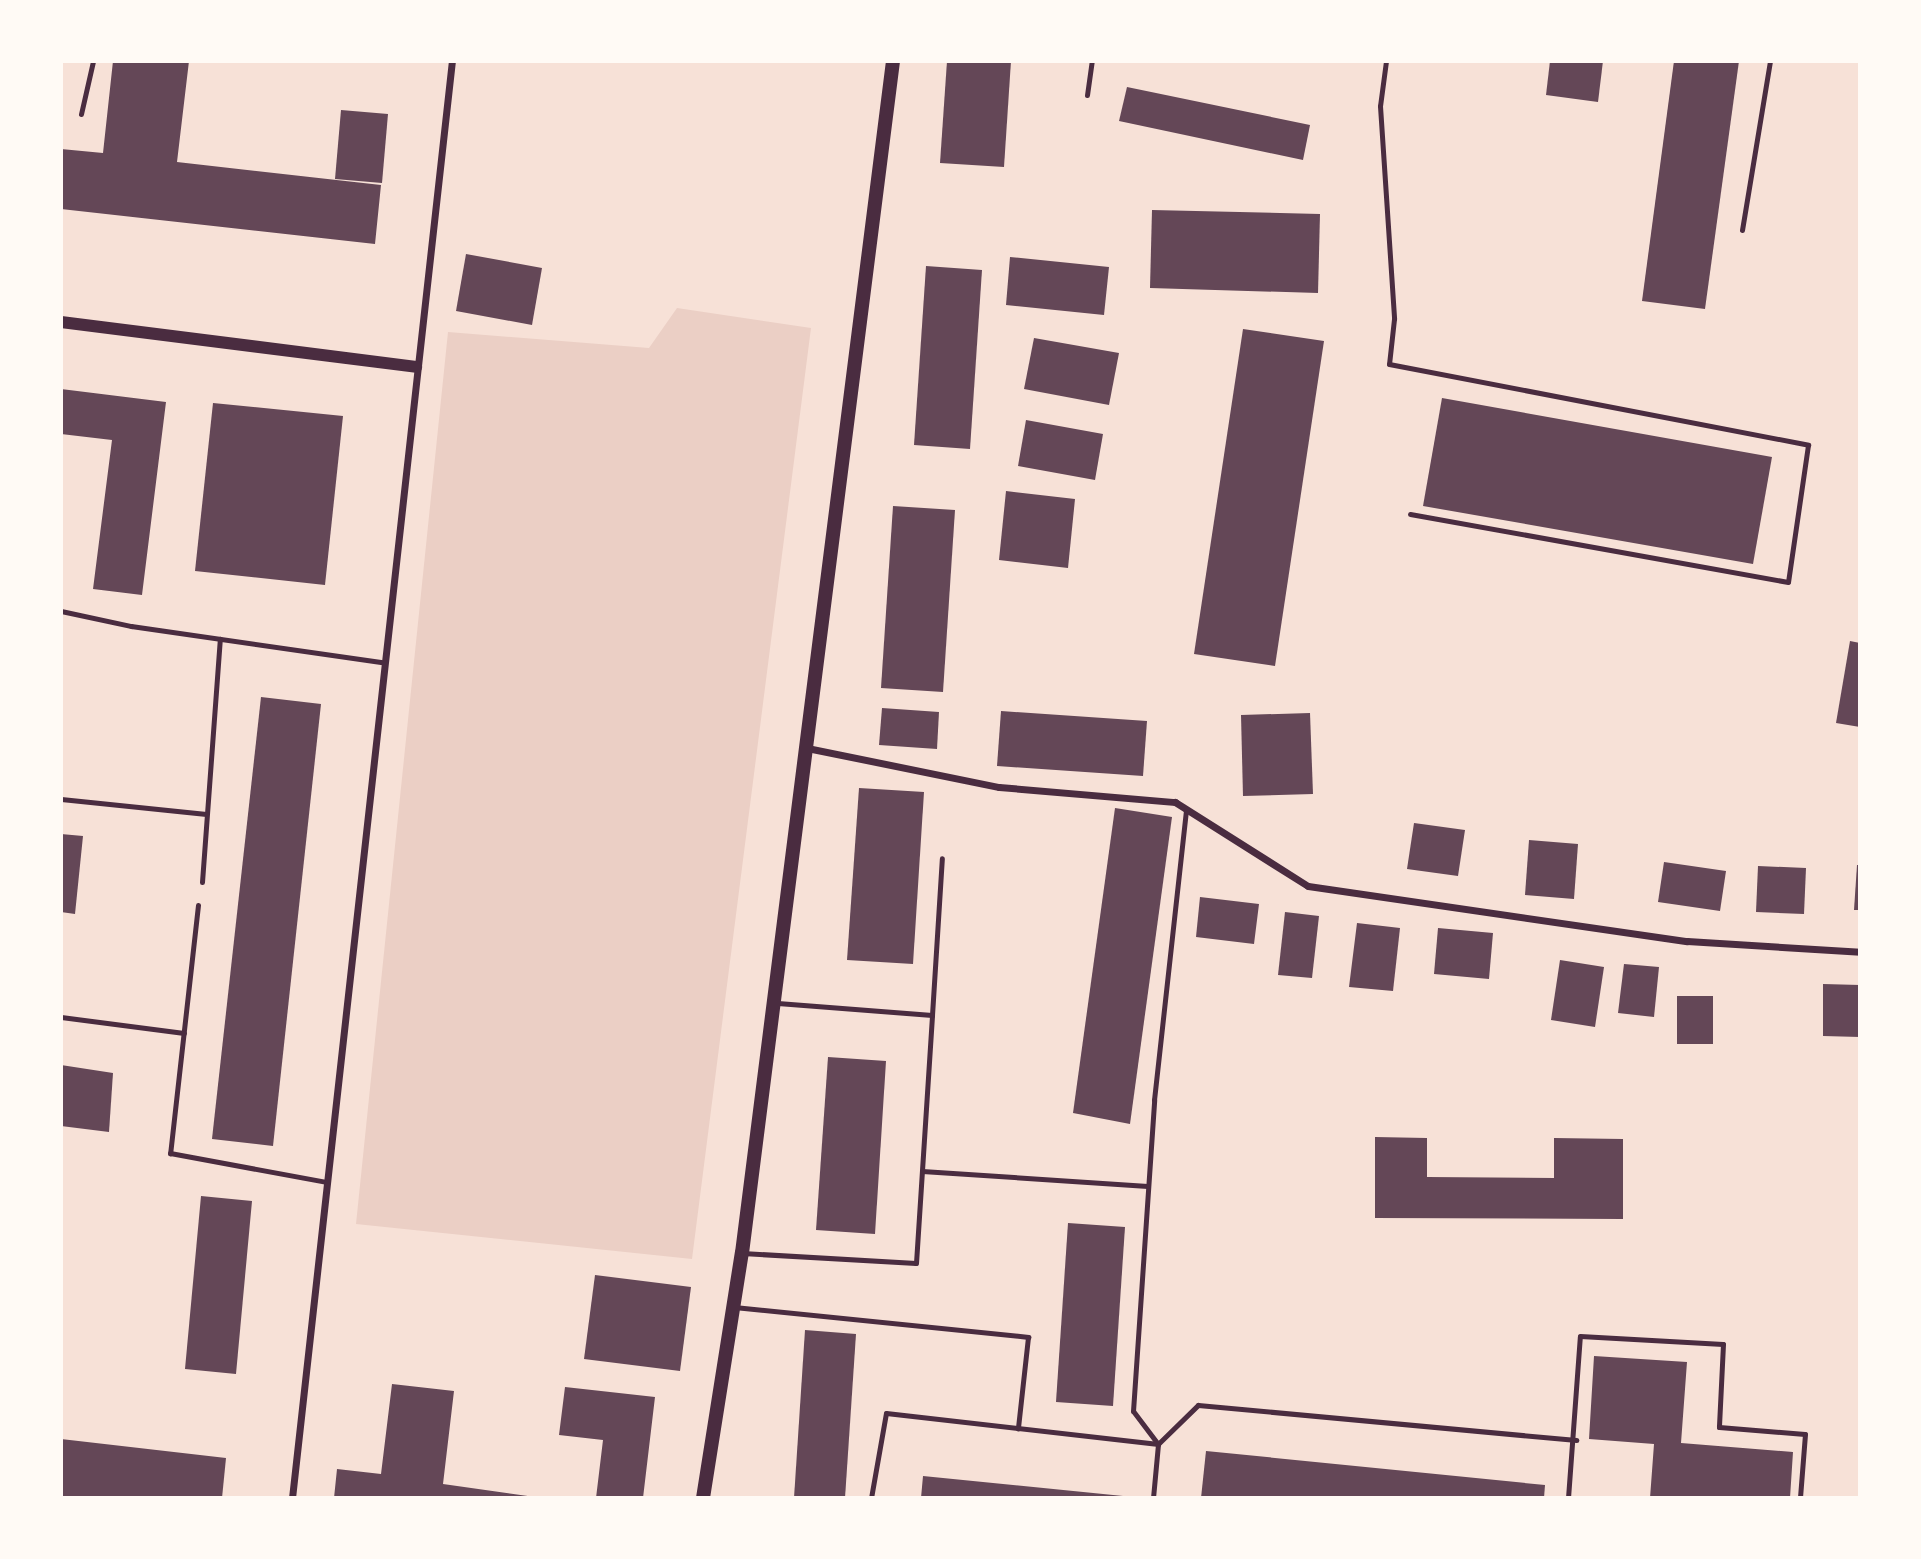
<!DOCTYPE html>
<style>
body{margin:0}
#map{position:relative;width:1921px;height:1559px;overflow:hidden;background:#f7e1d7;font-family:"PT Sans Narrow",sans-serif}
div>[style]{position:absolute}
[style*='--x']{left:calc(var(--x)*1px);top:calc(var(--y)*1px);width:calc(var(--w)*1px);rotate:calc(var(--a)*1deg)}
.green>*{inset:0;background:#ebcfc5}
.building>*{inset:0;background:#644757}
.service>*{height:5px;margin:-2.5px;padding:0 2.5px;transform-origin:2.5px;border-radius:2.5px;background:#4a2c40}
.minor>*{height:7px;margin:-3.5px;padding:0 3.5px;transform-origin:3.5px;border-radius:3.5px;background:#4a2c40}
.tertiary>*{height:12px;margin:-6px;padding:0 6px;transform-origin:6px;border-radius:6px;background:#4a2c40}
.secondary>*{height:14px;margin:-7px;padding:0 7px;transform-origin:7px;border-radius:7px;background:#4a2c40}
span{translate:-50% -50%;white-space:nowrap;text-align:center;line-height:1.15;-webkit-text-stroke:5px #fffaf5;paint-order:stroke}
.frame{position:absolute;inset:0;border:63px solid #fffaf5;pointer-events:none}
</style>
<div id="map">
<div class="green">
<div style="clip-path:polygon(677px 308px,811px 328px,692px 1259px,356px 1224px,448px 332px,649px 348px)"></div>
</div>
<div class="building">
<div style="clip-path:polygon(113px 61px,189px 61px,177px 162px,381px 185px,375px 244px,61px 209px,61px 149px,103px 153px)"></div>
<div style="clip-path:polygon(947px 61px,1011px 61px,1004px 167px,940px 163px)"></div>
<div style="clip-path:polygon(1550px 61px,1603px 61px,1598px 102px,1546px 95px)"></div>
<div style="clip-path:polygon(1674px 61px,1739px 61px,1705px 309px,1642px 301px)"></div>
<div style="clip-path:polygon(1127px 87px,1310px 125px,1303px 160px,1119px 121px)"></div>
<div style="clip-path:polygon(341px 110px,388px 114px,382px 183px,335px 179px)"></div>
<div style="clip-path:polygon(1152px 210px,1320px 214px,1318px 293px,1150px 288px)"></div>
<div style="clip-path:polygon(466px 254px,542px 268px,532px 325px,456px 311px)"></div>
<div style="clip-path:polygon(1010px 257px,1109px 267px,1104px 315px,1006px 305px)"></div>
<div style="clip-path:polygon(926px 266px,982px 270px,970px 449px,914px 445px)"></div>
<div style="clip-path:polygon(1243px 329px,1324px 341px,1275px 666px,1194px 654px)"></div>
<div style="clip-path:polygon(1034px 338px,1119px 353px,1109px 405px,1024px 389px)"></div>
<div style="clip-path:polygon(61px 389px,166px 402px,142px 595px,93px 589px,112px 440px,61px 434px)"></div>
<div style="clip-path:polygon(1442px 398px,1772px 457px,1753px 564px,1423px 506px)"></div>
<div style="clip-path:polygon(213px 403px,343px 416px,325px 585px,195px 571px)"></div>
<div style="clip-path:polygon(1026px 420px,1103px 434px,1095px 480px,1018px 466px)"></div>
<div style="clip-path:polygon(1006px 491px,1075px 499px,1068px 568px,999px 560px)"></div>
<div style="clip-path:polygon(893px 506px,955px 510px,943px 692px,881px 688px)"></div>
<div style="clip-path:polygon(1850px 641px,1860px 643px,1860px 727px,1836px 723px)"></div>
<div style="clip-path:polygon(261px 697px,321px 704px,273px 1146px,212px 1139px)"></div>
<div style="clip-path:polygon(882px 708px,939px 712px,937px 749px,879px 745px)"></div>
<div style="clip-path:polygon(1001px 711px,1147px 721px,1143px 776px,997px 766px)"></div>
<div style="clip-path:polygon(1310px 713px,1313px 794px,1243px 796px,1241px 715px)"></div>
<div style="clip-path:polygon(859px 788px,924px 792px,913px 964px,847px 960px)"></div>
<div style="clip-path:polygon(1115px 808px,1172px 817px,1130px 1124px,1073px 1113px)"></div>
<div style="clip-path:polygon(1414px 823px,1465px 830px,1458px 876px,1407px 869px)"></div>
<div style="clip-path:polygon(61px 834px,83px 836px,75px 914px,61px 912px)"></div>
<div style="clip-path:polygon(1529px 840px,1578px 844px,1574px 899px,1525px 895px)"></div>
<div style="clip-path:polygon(1664px 862px,1726px 871px,1720px 911px,1658px 902px)"></div>
<div style="clip-path:polygon(1857px 865px,1860px 865px,1860px 910px,1854px 910px)"></div>
<div style="clip-path:polygon(1758px 866px,1806px 868px,1804px 914px,1756px 912px)"></div>
<div style="clip-path:polygon(1200px 897px,1259px 904px,1254px 944px,1196px 937px)"></div>
<div style="clip-path:polygon(1285px 912px,1319px 916px,1312px 978px,1278px 975px)"></div>
<div style="clip-path:polygon(1357px 923px,1400px 928px,1393px 991px,1349px 987px)"></div>
<div style="clip-path:polygon(1438px 928px,1493px 933px,1489px 979px,1434px 974px)"></div>
<div style="clip-path:polygon(1560px 960px,1604px 967px,1595px 1027px,1551px 1020px)"></div>
<div style="clip-path:polygon(1624px 964px,1659px 967px,1654px 1017px,1618px 1013px)"></div>
<div style="clip-path:polygon(1823px 984px,1860px 985px,1860px 1037px,1823px 1036px)"></div>
<div style="clip-path:polygon(1677px 996px,1713px 996px,1713px 1044px,1677px 1044px)"></div>
<div style="clip-path:polygon(828px 1057px,886px 1061px,875px 1234px,816px 1230px)"></div>
<div style="clip-path:polygon(61px 1065px,113px 1073px,109px 1132px,61px 1126px)"></div>
<div style="clip-path:polygon(1375px 1137px,1427px 1138px,1427px 1177px,1554px 1178px,1554px 1138px,1623px 1139px,1623px 1219px,1375px 1218px)"></div>
<div style="clip-path:polygon(201px 1196px,252px 1201px,236px 1374px,185px 1369px)"></div>
<div style="clip-path:polygon(1068px 1223px,1125px 1227px,1113px 1406px,1056px 1402px)"></div>
<div style="clip-path:polygon(595px 1275px,691px 1287px,680px 1371px,584px 1359px)"></div>
<div style="clip-path:polygon(805px 1330px,856px 1334px,845px 1498px,794px 1498px)"></div>
<div style="clip-path:polygon(1594px 1356px,1687px 1362px,1681px 1443px,1793px 1452px,1790px 1498px,1650px 1498px,1654px 1444px,1589px 1439px)"></div>
<div style="clip-path:polygon(392px 1384px,454px 1391px,443px 1484px,542px 1498px,334px 1498px,337px 1469px,381px 1474px)"></div>
<div style="clip-path:polygon(565px 1387px,655px 1397px,643px 1498px,596px 1498px,603px 1440px,559px 1435px)"></div>
<div style="clip-path:polygon(61px 1439px,226px 1458px,222px 1498px,61px 1498px)"></div>
<div style="clip-path:polygon(1206px 1451px,1545px 1485px,1544px 1498px,1201px 1498px)"></div>
<div style="clip-path:polygon(923px 1476px,1123px 1496px,1123px 1498px,921px 1498px)"></div>
</div>
<div class="service">
<div style="--x:1386;--y:61;--w:45;--a:97.6"></div>
<div style="--x:1380;--y:106;--w:213;--a:86.2"></div>
<div style="--x:1394;--y:319;--w:45;--a:96.3"></div>
<div style="--x:1389;--y:364;--w:427;--a:10.9"></div>
<div style="--x:1808;--y:445;--w:138;--a:98.3"></div>
<div style="--x:1788;--y:582;--w:384;--a:-169.8"></div>
<div style="--x:1087;--y:95;--w:34;--a:-82"></div>
<div style="--x:81;--y:114;--w:54;--a:-77.2"></div>
<div style="--x:1742;--y:230;--w:171;--a:-80.6"></div>
<div style="--x:61;--y:611;--w:72;--a:12.1"></div>
<div style="--x:131;--y:626;--w:254;--a:8.2"></div>
<div style="--x:61;--y:799;--w:146;--a:5.9"></div>
<div style="--x:202;--y:882;--w:244;--a:-85.8"></div>
<div style="--x:198;--y:905;--w:250;--a:96.4"></div>
<div style="--x:170;--y:1153;--w:160;--a:10.5"></div>
<div style="--x:932;--y:1015;--w:157;--a:-86.4"></div>
<div style="--x:61;--y:1017;--w:124;--a:7.4"></div>
<div style="--x:922;--y:1171;--w:226;--a:3.8"></div>
<div style="--x:742;--y:1253;--w:174;--a:3.3"></div>
<div style="--x:916;--y:1263;--w:249;--a:-86.3"></div>
<div style="--x:932;--y:1015;--w:155;--a:-175.6"></div>
<div style="--x:734;--y:1307;--w:296;--a:5.8"></div>
<div style="--x:1028;--y:1337;--w:92;--a:96.3"></div>
<div style="--x:871;--y:1498;--w:86;--a:-80"></div>
<div style="--x:886;--y:1413;--w:274;--a:6.5"></div>
<div style="--x:1158;--y:1444;--w:56;--a:-44.3"></div>
<div style="--x:1198;--y:1405;--w:380;--a:5.3"></div>
<div style="--x:1153;--y:1498;--w:54;--a:-84.7"></div>
<div style="--x:1158;--y:1444;--w:41;--a:-127.1"></div>
<div style="--x:1133;--y:1411;--w:312;--a:-86.1"></div>
<div style="--x:1154;--y:1100;--w:293;--a:-83.7"></div>
<div style="--x:1568;--y:1498;--w:162;--a:-85.8"></div>
<div style="--x:1580;--y:1336;--w:143;--a:3.2"></div>
<div style="--x:1723;--y:1344;--w:83;--a:92.8"></div>
<div style="--x:1719;--y:1427;--w:86;--a:4.7"></div>
<div style="--x:1805;--y:1434;--w:64;--a:94.5"></div>
</div>
<div class="minor">
<div style="--x:807;--y:748;--w:196;--a:11.5"></div>
<div style="--x:999;--y:787;--w:177;--a:4.9"></div>
<div style="--x:1175;--y:802;--w:157;--a:32.3"></div>
<div style="--x:1308;--y:886;--w:383;--a:8.3"></div>
<div style="--x:1687;--y:941;--w:173;--a:3.6"></div>
<div style="--x:292;--y:1498;--w:1446;--a:-83.65"></div>
</div>
<div class="tertiary">
<div style="--x:61;--y:322;--w:358;--a:7.2"></div>
</div>
<div class="secondary">
<div style="--x:703;--y:1498;--w:248;--a:-81"></div>
<div style="--x:742;--y:1253;--w:1202;--a:-82.78"></div>
</div>
<div class="frame"></div>
</div>
